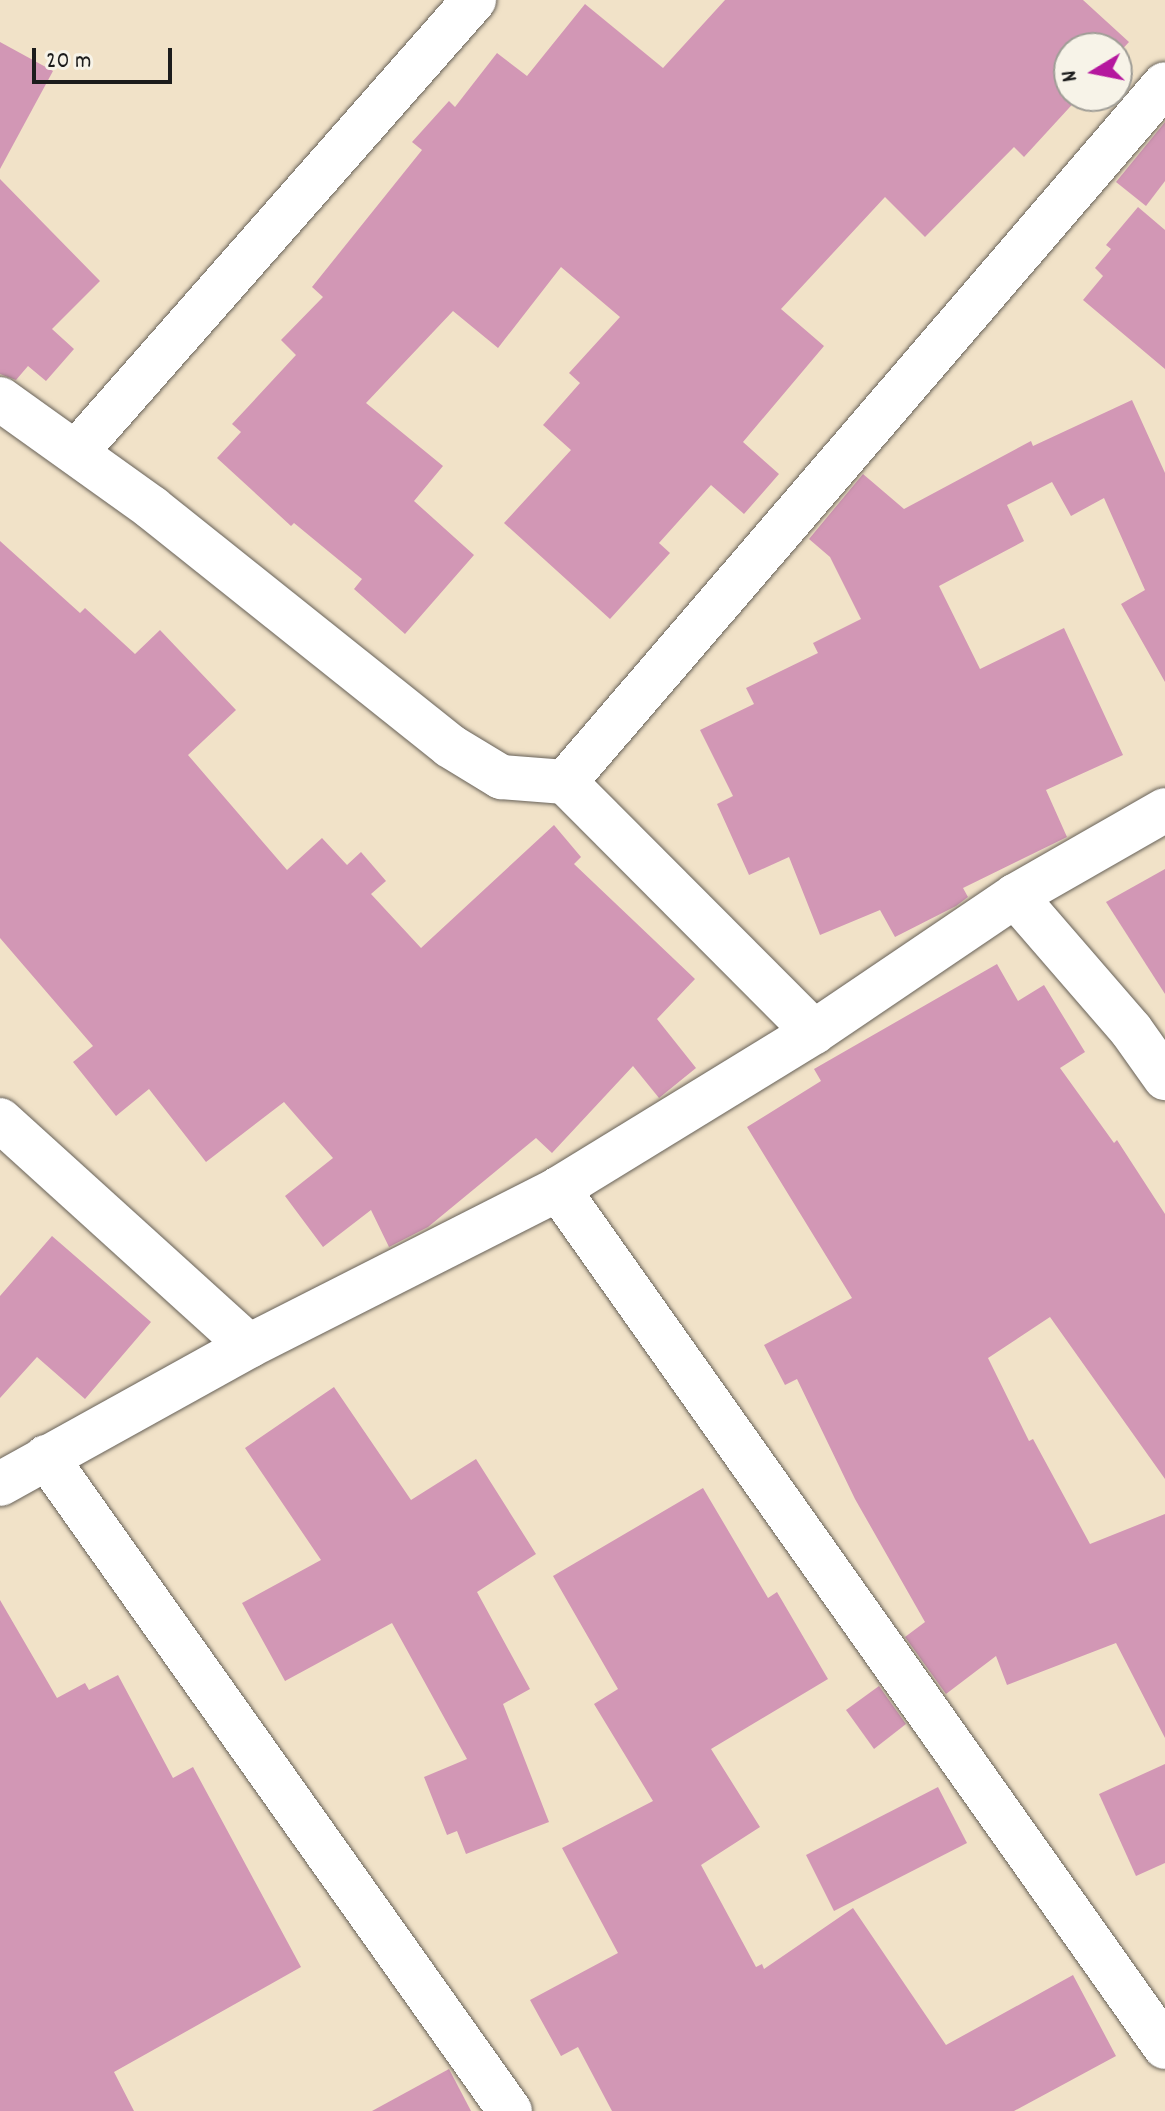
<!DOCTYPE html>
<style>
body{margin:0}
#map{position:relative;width:1165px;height:2111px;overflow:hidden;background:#f1e2c8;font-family:Dekko,sans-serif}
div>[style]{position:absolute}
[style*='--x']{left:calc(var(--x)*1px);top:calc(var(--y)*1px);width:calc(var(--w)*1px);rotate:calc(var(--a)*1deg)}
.building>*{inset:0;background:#d297b5}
.roads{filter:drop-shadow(0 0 2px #676158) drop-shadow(0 0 2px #676158)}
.minor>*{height:44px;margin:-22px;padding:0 22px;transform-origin:22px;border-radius:22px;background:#fff}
span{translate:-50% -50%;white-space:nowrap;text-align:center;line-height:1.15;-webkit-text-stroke:7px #f7f3e8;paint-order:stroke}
.north{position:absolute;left:1053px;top:32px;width:80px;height:80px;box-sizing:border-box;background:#f7f3e8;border:2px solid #9f9d96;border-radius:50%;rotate:260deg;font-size:22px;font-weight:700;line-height:32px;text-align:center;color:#1c1c1c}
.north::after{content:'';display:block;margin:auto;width:28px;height:36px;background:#b5179e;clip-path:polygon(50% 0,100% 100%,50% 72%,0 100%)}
.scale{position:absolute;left:32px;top:48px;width:140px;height:36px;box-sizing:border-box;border:4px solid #1c1c1c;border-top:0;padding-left:10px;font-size:24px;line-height:28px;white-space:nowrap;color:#1c1c1c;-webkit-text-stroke:6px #f7f3e8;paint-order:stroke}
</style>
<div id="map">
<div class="building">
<div style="clip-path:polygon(725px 0,1083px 0,1129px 42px,1117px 55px,1117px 48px,1069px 48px,1069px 96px,1080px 96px,1024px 157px,1014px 147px,925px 237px,885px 197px,781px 309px,824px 346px,743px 442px,779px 474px,744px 514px,711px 485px,659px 543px,670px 553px,610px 619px,504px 523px,571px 450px,543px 425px,580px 383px,569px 373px,620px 317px,561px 267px,498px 348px,453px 311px,366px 403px,443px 466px,414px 501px,474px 555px,405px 634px,354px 589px,362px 579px,294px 523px,291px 526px,217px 458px,241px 432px,232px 424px,296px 355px,281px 340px,323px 297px,312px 287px,422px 150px,412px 142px,449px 101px,455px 107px,497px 53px,527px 76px,585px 4px,663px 68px)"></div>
<div style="clip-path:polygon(0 42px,53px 71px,0 169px)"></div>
<div style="clip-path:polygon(1165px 122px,1165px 181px,1146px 206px,1116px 182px)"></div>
<div style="clip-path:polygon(0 179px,100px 281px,52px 329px,74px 349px,46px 381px,28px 366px,16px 380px,0 374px)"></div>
<div style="clip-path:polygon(1138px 207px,1165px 230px,1165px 369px,1083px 300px,1103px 276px,1095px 268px,1111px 249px,1106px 245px)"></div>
<div style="clip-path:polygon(1132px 400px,1165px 473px,1165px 682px,1121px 604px,1145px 590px,1104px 498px,1071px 516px,1052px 482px,1007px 505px,1024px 541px,939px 586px,980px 669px,1064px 628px,1123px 755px,1046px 790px,1067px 837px,963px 888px,968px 897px,956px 906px,895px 937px,880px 910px,820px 935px,789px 857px,749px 875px,717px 804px,733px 796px,700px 730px,754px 704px,746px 688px,818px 653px,813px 643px,861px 619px,830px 557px,809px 539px,863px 474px,904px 509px,1031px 441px,1033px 446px)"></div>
<div style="clip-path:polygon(0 541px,80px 613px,85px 608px,135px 654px,160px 630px,236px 710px,188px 755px,287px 870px,322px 838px,347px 865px,361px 852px,386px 881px,371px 894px,421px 948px,554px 825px,581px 857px,574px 864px,695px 979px,657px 1019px,696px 1068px,659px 1098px,633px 1066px,552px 1153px,536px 1138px,428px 1227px,389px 1247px,371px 1210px,323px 1247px,285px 1196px,333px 1158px,284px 1102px,206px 1162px,149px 1089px,116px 1116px,73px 1062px,93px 1046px,0 938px)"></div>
<div style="clip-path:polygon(1165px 869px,1165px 994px,1106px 902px)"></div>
<div style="clip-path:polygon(997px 964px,1018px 1001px,1044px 985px,1085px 1052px,1060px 1068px,1114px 1143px,1117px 1140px,1165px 1214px,1165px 1479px,1050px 1317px,988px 1358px,1029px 1441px,1033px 1439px,1090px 1544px,1165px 1514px,1165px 1738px,1116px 1643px,1007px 1685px,996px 1656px,946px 1694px,905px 1637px,925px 1622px,855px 1499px,797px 1379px,785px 1385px,764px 1345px,852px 1298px,747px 1127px,821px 1081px,814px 1069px)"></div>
<div style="clip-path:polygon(52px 1236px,151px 1322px,85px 1399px,37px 1357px,0 1398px,0 1296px)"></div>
<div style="clip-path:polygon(334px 1387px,411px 1500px,476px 1459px,536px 1554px,477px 1592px,530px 1689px,503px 1704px,549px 1822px,466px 1854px,457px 1831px,447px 1835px,424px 1777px,467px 1759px,392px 1623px,285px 1681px,242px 1603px,321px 1560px,245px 1448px)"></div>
<div style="clip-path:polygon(703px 1488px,768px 1598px,777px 1592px,828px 1679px,711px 1749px,760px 1827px,701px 1865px,756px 1967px,762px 1964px,764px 1969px,853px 1908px,946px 2045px,1073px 1975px,1116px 2056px,1014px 2111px,612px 2111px,578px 2047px,561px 2056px,530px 2000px,618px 1953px,562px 1848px,653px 1801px,594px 1704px,618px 1689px,553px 1576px)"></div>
<div style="clip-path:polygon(0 1600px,57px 1698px,85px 1683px,89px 1690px,118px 1675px,173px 1778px,193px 1767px,301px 1967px,114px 2072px,134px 2111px,0 2111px)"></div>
<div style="clip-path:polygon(879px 1686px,906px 1724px,874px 1749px,846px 1710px)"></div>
<div style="clip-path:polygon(1165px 1764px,1165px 1863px,1136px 1876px,1099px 1794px)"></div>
<div style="clip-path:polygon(938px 1787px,967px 1843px,834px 1911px,806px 1855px)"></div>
<div style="clip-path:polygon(449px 2069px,471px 2111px,372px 2111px)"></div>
</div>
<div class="roads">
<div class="minor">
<div style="--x:0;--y:399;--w:187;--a:35.6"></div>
<div style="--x:152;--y:508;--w:381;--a:38.6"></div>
<div style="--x:450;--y:746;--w:60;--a:31.3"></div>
<div style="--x:501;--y:777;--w:64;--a:4.5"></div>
<div style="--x:565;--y:782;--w:353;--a:45.1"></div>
<div style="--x:77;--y:451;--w:601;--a:-48.64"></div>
<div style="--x:565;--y:782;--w:920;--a:-49.32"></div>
<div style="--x:1015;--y:896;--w:177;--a:49.1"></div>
<div style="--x:1131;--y:1030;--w:59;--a:54.7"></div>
<div style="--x:0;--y:1120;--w:336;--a:42.2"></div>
<div style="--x:558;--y:1189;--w:1051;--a:54.72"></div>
<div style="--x:46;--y:1457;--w:802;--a:54.65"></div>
<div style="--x:0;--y:1484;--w:285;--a:-29"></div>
<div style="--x:249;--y:1346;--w:347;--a:-26.9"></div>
<div style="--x:558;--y:1189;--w:300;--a:-31.5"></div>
<div style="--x:814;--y:1032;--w:243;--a:-34.1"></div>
<div style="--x:1015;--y:896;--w:173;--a:-29.8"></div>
</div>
</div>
<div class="north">N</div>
<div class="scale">20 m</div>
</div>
